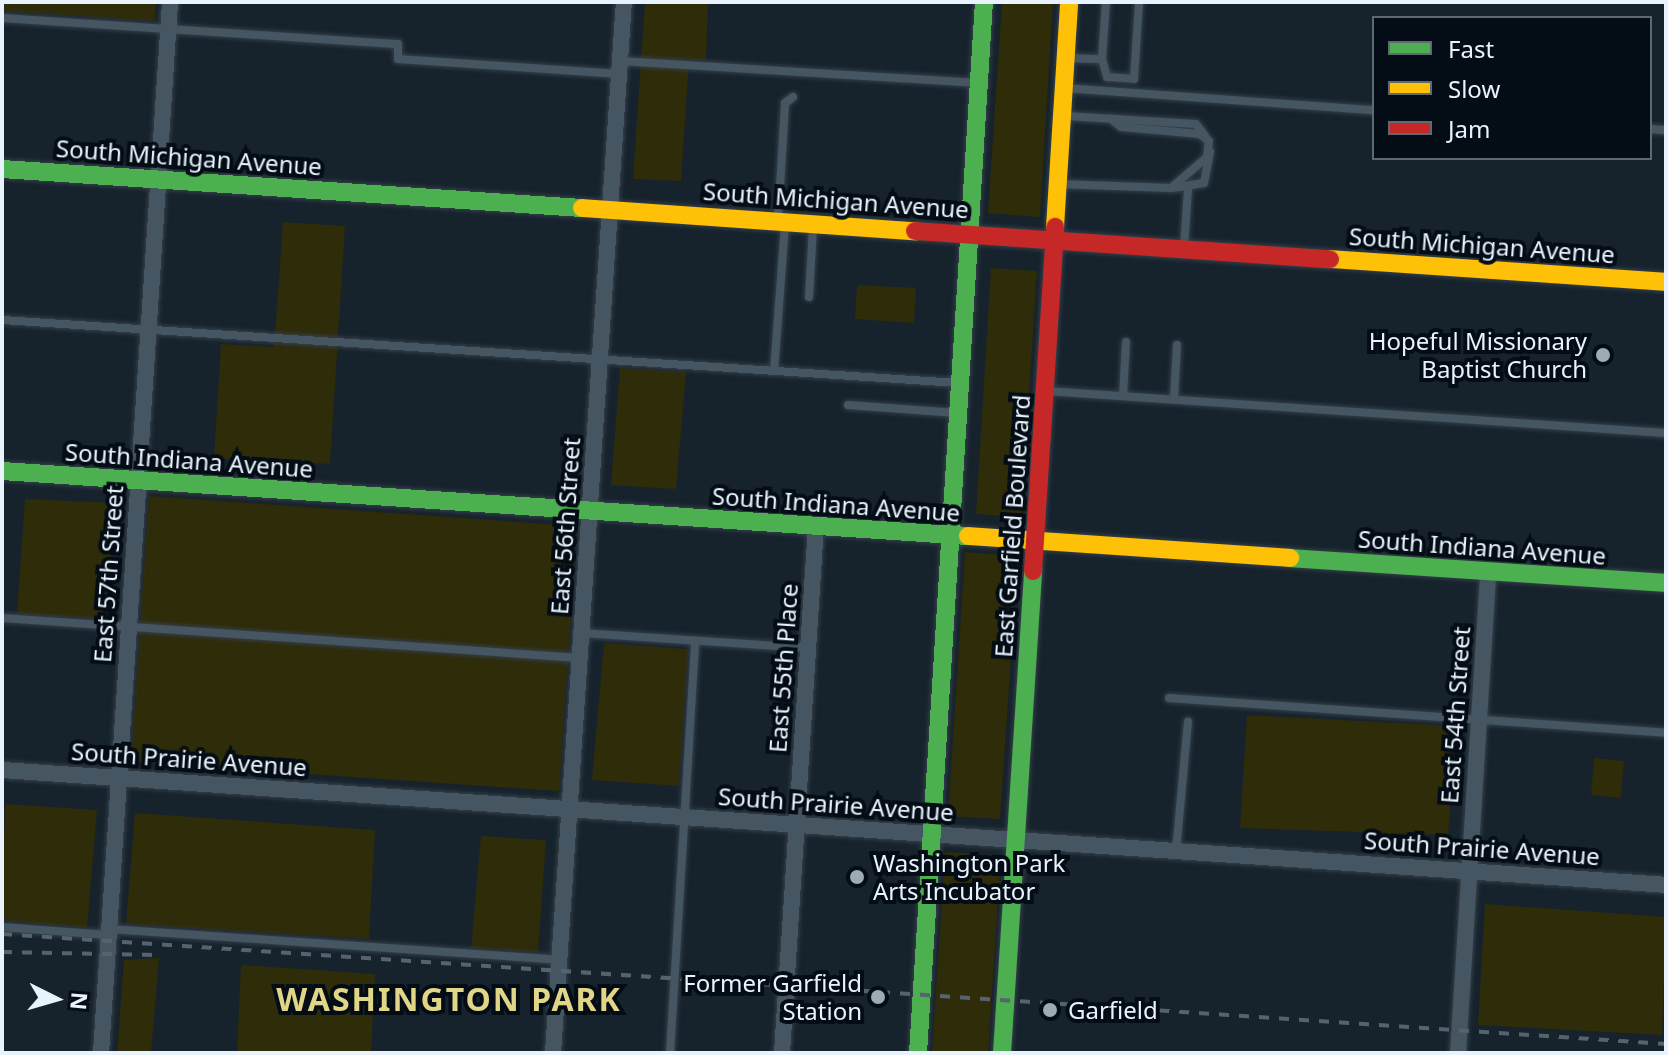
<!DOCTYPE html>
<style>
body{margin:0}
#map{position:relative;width:1668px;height:1055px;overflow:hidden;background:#16232d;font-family:"Noto Sans",sans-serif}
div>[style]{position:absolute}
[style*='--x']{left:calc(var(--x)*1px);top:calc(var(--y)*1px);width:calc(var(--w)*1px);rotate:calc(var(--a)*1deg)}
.green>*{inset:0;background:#2e2c09}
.roads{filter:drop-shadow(0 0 2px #353f48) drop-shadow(0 0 2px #353f48)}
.lane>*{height:8px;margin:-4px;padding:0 4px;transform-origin:4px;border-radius:4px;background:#455562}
.street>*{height:16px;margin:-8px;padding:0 8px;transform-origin:8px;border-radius:8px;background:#455562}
.fast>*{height:18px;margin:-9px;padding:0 9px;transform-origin:9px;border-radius:9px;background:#4caf50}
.slow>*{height:18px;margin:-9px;padding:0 9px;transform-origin:9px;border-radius:9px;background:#ffc107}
.jam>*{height:18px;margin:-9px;padding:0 9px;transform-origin:9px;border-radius:9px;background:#c62828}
.rail>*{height:4px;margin-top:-2px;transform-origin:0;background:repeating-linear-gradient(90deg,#56636e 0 10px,transparent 0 20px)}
.dots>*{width:22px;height:22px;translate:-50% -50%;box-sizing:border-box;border:4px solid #040d15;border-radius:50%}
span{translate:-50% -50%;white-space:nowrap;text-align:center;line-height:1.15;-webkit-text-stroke:8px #040d15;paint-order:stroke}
.street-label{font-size:24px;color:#e8f3fd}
.poi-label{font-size:24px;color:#e8f3fd}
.right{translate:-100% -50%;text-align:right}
.left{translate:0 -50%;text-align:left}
.district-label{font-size:32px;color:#e1d687;font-weight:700;letter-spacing:2px}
.frame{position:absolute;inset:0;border:4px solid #e8f3fd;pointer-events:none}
.legend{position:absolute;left:1372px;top:16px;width:280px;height:144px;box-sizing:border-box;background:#040d15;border:2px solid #5f6972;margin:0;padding:10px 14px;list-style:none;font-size:24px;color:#e8f3fd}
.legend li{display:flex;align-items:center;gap:16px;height:40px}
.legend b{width:40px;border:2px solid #5f6972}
.north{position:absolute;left:16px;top:959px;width:80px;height:80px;-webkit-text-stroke:6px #040d15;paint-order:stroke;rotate:95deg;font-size:22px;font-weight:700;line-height:32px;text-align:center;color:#e8f3fd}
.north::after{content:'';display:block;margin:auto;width:28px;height:36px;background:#e8f3fd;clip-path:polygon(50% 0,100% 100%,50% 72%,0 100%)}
</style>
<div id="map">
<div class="green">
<div style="clip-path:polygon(2px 2px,156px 2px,155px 21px,2px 11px)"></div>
<div style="clip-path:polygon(645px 2px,708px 2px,706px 60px,689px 60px,681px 181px,633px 179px)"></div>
<div style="clip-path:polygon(1002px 2px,1053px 2px,1040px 217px,988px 213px)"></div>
<div style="clip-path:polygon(283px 222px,345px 226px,330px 464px,214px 458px,221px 344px,274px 347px)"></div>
<div style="clip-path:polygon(991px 268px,1037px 271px,1021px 517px,976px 514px)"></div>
<div style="clip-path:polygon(857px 285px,916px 288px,914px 323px,855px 319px)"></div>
<div style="clip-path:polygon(620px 368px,686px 372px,676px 489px,611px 485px)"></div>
<div style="clip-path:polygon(149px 496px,577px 526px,559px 791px,131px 762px)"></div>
<div style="clip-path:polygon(25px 499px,116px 503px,107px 620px,17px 614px)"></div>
<div style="clip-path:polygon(965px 552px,1018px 556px,1000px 819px,948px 816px)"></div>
<div style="clip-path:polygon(604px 643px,688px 649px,679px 786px,592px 780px)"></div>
<div style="clip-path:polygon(1247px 715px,1456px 726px,1448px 835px,1240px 828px)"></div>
<div style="clip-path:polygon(1594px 758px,1624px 761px,1621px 798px,1591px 795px)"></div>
<div style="clip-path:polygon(5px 804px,97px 810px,87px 928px,2px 920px)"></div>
<div style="clip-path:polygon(135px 813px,375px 830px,369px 939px,126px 924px)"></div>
<div style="clip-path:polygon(481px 836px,546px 840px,538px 952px,471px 948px)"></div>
<div style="clip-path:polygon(945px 852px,1001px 856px,988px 1053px,932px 1053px)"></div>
<div style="clip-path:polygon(1485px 904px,1666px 917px,1662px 1035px,1478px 1025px)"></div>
<div style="clip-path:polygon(159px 958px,151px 1053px,117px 1053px,124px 960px)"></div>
<div style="clip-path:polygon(241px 965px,375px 974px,371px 1053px,237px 1053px)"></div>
</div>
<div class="roads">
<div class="lane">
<div style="--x:2;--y:18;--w:397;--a:3.8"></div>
<div style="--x:398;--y:44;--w:15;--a:90"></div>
<div style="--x:398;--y:59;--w:222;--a:3.9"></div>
<div style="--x:1067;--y:58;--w:35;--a:2"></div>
<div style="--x:1102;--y:59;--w:57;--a:-86"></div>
<div style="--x:1102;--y:59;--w:19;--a:74"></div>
<div style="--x:1107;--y:77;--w:27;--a:4"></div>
<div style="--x:1134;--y:79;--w:77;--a:-86.3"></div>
<div style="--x:620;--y:61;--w:359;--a:3.5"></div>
<div style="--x:1064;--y:88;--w:311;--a:4.1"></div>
<div style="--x:1066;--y:116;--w:130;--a:3.5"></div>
<div style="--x:1196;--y:124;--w:15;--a:53"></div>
<div style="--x:1650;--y:129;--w:16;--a:4"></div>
<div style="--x:1058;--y:184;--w:113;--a:2"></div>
<div style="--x:1171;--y:188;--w:48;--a:-40.7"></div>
<div style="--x:1207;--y:157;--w:16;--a:-83"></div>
<div style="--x:1209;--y:141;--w:11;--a:-142"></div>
<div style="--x:1200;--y:134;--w:79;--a:-174.9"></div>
<div style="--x:1121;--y:127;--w:13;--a:-141"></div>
<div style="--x:1172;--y:188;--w:32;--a:-9"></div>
<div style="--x:1204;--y:183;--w:32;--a:-79"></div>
<div style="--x:778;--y:219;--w:116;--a:-86.5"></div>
<div style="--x:785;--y:103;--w:10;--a:-37"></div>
<div style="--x:1184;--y:248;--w:59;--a:-86.1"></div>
<div style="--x:809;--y:297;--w:69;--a:-86.7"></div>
<div style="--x:2;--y:320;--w:959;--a:3.77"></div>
<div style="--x:774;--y:371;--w:147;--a:-85.7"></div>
<div style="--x:1046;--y:391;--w:621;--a:3.88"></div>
<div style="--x:1123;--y:396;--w:54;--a:-86.8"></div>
<div style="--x:1174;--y:399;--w:54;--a:-86.8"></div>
<div style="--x:848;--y:405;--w:109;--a:4.2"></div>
<div style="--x:2;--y:618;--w:579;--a:3.96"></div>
<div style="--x:581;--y:633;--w:227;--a:3.8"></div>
<div style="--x:1169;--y:698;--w:498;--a:4"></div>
<div style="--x:1176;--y:851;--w:130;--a:-84.7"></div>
<div style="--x:2;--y:927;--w:106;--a:4.3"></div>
<div style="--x:109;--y:929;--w:451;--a:3.9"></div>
<div style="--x:670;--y:1053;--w:413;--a:-86.5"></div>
</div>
<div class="street">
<div style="--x:2;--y:770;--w:1668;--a:3.95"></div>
<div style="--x:101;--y:1053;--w:1053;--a:-86.24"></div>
<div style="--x:553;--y:1053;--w:1053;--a:-86.14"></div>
<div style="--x:782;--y:1053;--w:528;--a:-86.31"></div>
<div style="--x:1458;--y:1053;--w:483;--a:-86.4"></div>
</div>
<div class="fast">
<div style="--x:2;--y:169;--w:581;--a:3.85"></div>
<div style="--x:2;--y:471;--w:968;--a:3.85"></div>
<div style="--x:1290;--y:558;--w:377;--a:3.8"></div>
<div style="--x:918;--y:1053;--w:1053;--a:-86.41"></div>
<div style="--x:1002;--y:1053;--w:483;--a:-86.3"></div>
</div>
<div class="slow">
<div style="--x:582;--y:208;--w:334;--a:4"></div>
<div style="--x:1055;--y:227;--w:225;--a:-86.4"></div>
<div style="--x:1330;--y:259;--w:337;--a:3.9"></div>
<div style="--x:968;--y:536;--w:323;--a:3.9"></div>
</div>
<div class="jam">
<div style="--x:915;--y:231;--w:416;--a:3.9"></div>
<div style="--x:1033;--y:571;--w:345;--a:-86.3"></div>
</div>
</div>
<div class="rail">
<div style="--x:2;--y:934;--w:1668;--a:3.78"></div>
<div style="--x:2;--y:952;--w:156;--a:1.1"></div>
</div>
<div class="dots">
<div style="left:1603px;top:355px;background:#9eaab4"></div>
<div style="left:857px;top:877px;background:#9eaab4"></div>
<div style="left:878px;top:997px;background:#9eaab4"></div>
<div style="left:1050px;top:1010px;background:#9eaab4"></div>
</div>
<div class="street-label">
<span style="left:189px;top:157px;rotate:4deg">South Michigan Avenue</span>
<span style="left:836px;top:200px;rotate:4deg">South Michigan Avenue</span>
<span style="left:1482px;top:245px;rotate:4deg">South Michigan Avenue</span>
<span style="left:189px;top:460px;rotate:4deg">South Indiana Avenue</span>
<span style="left:836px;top:504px;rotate:4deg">South Indiana Avenue</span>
<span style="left:565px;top:526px;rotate:-86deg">East 56th Street</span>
<span style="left:1012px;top:526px;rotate:-86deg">East Garfield Boulevard</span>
<span style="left:1482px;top:547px;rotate:4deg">South Indiana Avenue</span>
<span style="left:108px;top:574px;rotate:-86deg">East 57th Street</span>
<span style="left:783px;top:668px;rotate:-86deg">East 55th Place</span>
<span style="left:1455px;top:715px;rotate:-86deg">East 54th Street</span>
<span style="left:189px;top:759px;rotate:4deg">South Prairie Avenue</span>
<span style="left:836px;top:804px;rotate:4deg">South Prairie Avenue</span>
<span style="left:1482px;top:848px;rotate:4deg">South Prairie Avenue</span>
</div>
<div class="poi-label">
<span class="right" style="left:1587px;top:355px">Hopeful Missionary<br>Baptist Church</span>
<span class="left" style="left:873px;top:877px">Washington Park<br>Arts Incubator</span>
<span class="right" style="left:862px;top:997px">Former Garfield<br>Station</span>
<span class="left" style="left:1068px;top:1010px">Garfield</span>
</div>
<div class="district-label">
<span style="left:449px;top:999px">WASHINGTON PARK</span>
</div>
<div class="frame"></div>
<ul class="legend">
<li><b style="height:10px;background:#4caf50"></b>Fast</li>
<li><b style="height:10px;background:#ffc107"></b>Slow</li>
<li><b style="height:10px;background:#c62828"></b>Jam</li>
</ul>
<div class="north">N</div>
</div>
